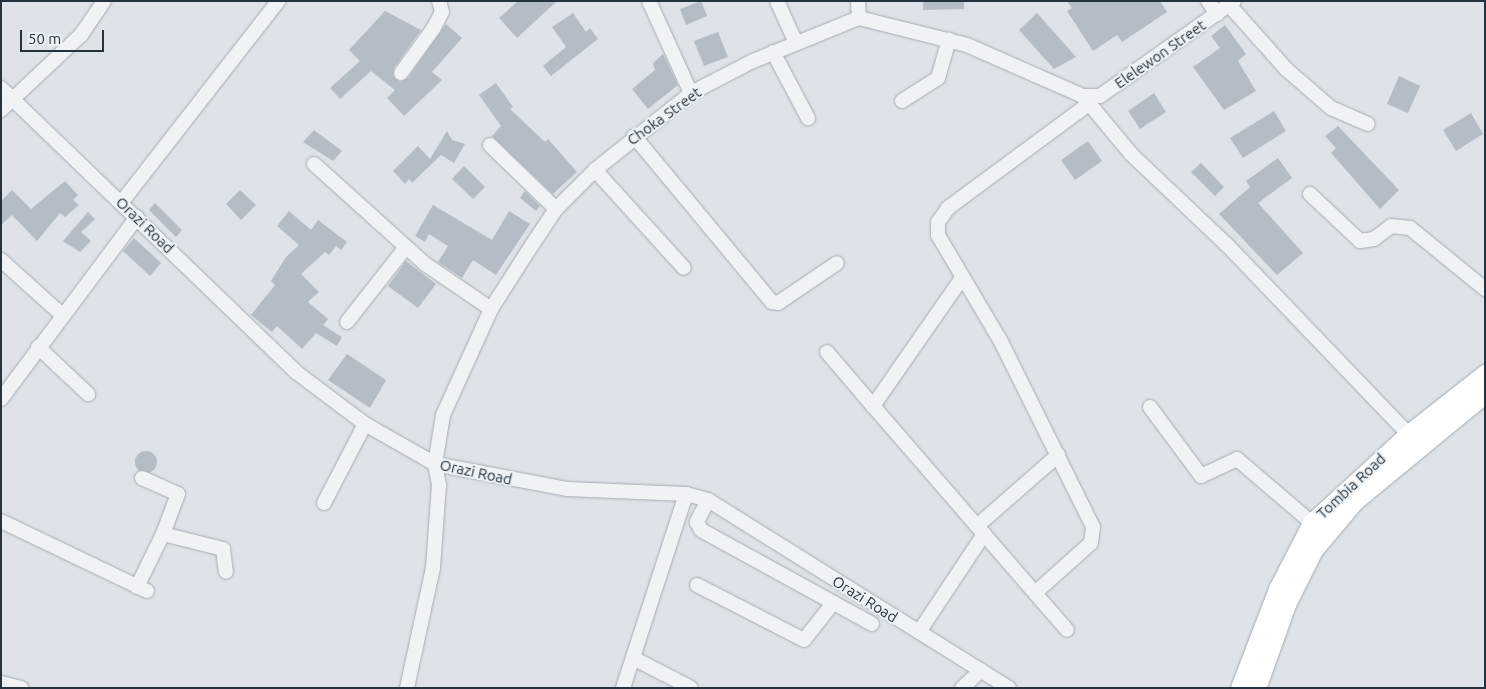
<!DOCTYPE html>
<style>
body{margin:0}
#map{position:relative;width:1486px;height:689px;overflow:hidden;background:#dde3e8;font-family:Ubuntu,sans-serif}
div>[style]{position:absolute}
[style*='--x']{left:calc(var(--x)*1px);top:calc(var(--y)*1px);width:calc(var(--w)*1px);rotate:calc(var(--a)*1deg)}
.building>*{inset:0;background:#b4bdc5}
.round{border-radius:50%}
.roads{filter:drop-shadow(0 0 1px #a2abb2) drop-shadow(0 0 1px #a2abb2)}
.minor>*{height:14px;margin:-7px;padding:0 7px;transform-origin:7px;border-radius:7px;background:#f0f3f6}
.major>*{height:19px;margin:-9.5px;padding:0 9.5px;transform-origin:9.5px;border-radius:9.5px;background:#fff}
span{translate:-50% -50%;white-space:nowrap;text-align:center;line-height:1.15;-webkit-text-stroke:4px #ecf2f6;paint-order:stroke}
.street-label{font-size:15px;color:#25333f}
.frame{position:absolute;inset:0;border:2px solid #25333f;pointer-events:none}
.scale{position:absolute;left:20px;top:30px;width:84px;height:22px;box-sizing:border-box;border:2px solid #25333f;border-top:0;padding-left:6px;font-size:15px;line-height:18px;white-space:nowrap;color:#25333f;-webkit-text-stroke:4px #ecf2f6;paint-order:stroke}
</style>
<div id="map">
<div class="building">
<div style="clip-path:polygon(518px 1px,557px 1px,517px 38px,499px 18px)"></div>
<div style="clip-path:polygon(701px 1px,707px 16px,686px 25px,680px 9px)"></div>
<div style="clip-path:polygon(923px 1px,964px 1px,964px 9px,923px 10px)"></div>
<div style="clip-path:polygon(1067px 1px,1160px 1px,1167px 12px,1122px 42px,1117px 35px,1093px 51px,1067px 11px,1072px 8px)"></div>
<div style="clip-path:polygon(385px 11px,421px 30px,394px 68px,393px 76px,400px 82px,408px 78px,446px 24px,462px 38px,432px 72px,442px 80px,404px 116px,387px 98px,395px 90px,371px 71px,340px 99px,330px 88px,360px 61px,349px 50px)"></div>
<div style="clip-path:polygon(573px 13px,586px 32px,590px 28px,598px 39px,551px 76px,543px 66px,566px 47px,552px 27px)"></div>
<div style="clip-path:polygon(1037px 13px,1076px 57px,1054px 69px,1019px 30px)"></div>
<div style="clip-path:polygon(1225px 25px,1246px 54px,1238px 61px,1256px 91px,1224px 110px,1193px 67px,1220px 48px,1211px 36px)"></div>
<div style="clip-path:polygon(718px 32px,728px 57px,704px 66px,694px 41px)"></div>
<div style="clip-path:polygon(663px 54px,678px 85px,648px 109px,632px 89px,655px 70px,653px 63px)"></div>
<div style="clip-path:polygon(1399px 76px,1420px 86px,1408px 113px,1387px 104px)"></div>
<div style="clip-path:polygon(496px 83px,513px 107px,510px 109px,545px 142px,548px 139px,577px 172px,553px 194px,492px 136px,501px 126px,479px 95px)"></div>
<div style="clip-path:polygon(1154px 93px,1166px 112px,1140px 129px,1128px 111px)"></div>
<div style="clip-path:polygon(1274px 111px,1286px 131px,1243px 158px,1230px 138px)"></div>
<div style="clip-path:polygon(1471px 113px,1483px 134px,1456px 151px,1443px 130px)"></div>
<div style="clip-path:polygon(1338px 126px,1399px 190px,1380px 209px,1331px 153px,1336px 148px,1325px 136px)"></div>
<div style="clip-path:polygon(314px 130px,342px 151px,333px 161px,303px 142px)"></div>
<div style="clip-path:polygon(447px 131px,452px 140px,465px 144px,454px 163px,441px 155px,412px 183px,409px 179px,405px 184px,393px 171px,418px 146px,430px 159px)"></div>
<div style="clip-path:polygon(1088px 141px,1102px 161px,1075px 180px,1061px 160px)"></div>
<div style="clip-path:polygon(1278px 158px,1292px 178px,1258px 203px,1303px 253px,1277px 275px,1219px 214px,1250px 187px,1246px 181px)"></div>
<div style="clip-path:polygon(1201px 163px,1224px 187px,1215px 196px,1191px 172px)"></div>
<div style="clip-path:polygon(464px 166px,485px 187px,473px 199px,452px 179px)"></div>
<div style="clip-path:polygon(65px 181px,78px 195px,73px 200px,79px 205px,65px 217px,60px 213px,37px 241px,12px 215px,1px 225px,1px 201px,12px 190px,31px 209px)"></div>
<div style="clip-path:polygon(240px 190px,256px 205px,241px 220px,226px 204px)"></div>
<div style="clip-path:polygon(525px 191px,540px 206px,536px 211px,520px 198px)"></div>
<div style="clip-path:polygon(155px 203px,182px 230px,176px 237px,149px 210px)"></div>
<div style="clip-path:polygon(433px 205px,492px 240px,509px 211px,530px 224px,496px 275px,473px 260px,462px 278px,438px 262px,448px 246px,429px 234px,425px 242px,415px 236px)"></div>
<div style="clip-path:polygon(289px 211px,311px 230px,318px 220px,347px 242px,341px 250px,336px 246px,329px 255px,325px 252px,301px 274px,319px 292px,308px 302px,328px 319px,323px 325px,342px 337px,337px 346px,316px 333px,302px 349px,277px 326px,272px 332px,251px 315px,275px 285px,271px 281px,286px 257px,299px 245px,277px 226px)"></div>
<div style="clip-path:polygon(88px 212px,95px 219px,81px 232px,91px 241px,80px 252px,63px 241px)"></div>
<div style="clip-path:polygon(134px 238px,161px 263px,150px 276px,123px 251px)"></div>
<div style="clip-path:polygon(406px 261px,436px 284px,418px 308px,388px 286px)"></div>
<div style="clip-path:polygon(347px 354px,386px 380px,370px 408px,328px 380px)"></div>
<div class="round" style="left:135px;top:451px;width:22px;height:22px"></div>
</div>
<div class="roads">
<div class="minor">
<div style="--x:649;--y:1;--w:101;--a:65.5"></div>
<div style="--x:777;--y:1;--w:46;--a:65.7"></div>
<div style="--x:858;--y:1;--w:17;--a:87"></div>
<div style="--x:1208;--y:1;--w:16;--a:55"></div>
<div style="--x:1229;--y:5;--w:86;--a:48.3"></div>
<div style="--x:1286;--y:69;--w:60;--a:40.9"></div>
<div style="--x:1331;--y:108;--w:40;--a:23.4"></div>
<div style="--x:773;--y:52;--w:75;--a:62.1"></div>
<div style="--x:401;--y:73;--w:54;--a:-54"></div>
<div style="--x:433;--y:29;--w:19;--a:-62"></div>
<div style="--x:442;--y:12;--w:11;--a:-105"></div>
<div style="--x:1;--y:88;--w:409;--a:43.9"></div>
<div style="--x:296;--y:372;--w:86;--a:37"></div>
<div style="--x:365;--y:424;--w:81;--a:29.7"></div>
<div style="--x:435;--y:464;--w:134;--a:10.7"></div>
<div style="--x:567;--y:489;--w:119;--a:2.4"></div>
<div style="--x:686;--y:494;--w:23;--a:15"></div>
<div style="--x:708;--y:500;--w:355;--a:32"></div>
<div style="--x:1083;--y:96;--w:17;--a:0"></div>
<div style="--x:1100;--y:96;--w:164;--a:-35.3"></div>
<div style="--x:902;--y:101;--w:43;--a:-32.6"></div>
<div style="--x:938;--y:78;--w:40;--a:-74"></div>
<div style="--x:1;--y:110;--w:110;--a:-43.2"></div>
<div style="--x:81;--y:35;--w:41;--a:-55.9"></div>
<div style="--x:634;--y:136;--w:216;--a:50.3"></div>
<div style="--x:772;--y:302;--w:6;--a:9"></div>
<div style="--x:778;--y:303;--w:71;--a:-34.1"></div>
<div style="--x:490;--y:145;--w:92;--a:44.1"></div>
<div style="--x:314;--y:164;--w:149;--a:42"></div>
<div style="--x:425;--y:264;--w:80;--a:34.3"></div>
<div style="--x:595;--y:170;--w:132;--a:47.8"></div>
<div style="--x:1310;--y:194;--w:69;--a:43.2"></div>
<div style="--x:1360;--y:241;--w:14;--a:-8"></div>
<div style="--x:1374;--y:239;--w:21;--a:-37"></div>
<div style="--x:1391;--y:226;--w:19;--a:6"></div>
<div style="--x:1410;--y:228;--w:97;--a:39.1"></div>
<div style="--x:121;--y:203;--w:256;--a:-52.1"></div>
<div style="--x:1;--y:260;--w:82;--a:42"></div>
<div style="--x:962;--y:278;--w:156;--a:124.8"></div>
<div style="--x:873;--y:406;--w:296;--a:49.1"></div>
<div style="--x:347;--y:322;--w:95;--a:-51.8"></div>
<div style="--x:38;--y:347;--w:69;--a:43.2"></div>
<div style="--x:827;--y:352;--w:71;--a:49.6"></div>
<div style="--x:1;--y:399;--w:227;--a:-53.2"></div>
<div style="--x:1150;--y:407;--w:86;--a:53.5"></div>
<div style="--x:1201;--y:476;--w:40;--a:-25"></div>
<div style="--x:1237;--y:459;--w:99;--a:40.5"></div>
<div style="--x:142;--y:478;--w:39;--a:24"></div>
<div style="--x:178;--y:494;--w:43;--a:110.6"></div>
<div style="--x:708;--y:500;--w:25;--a:117"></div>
<div style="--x:697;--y:522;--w:9;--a:63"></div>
<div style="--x:701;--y:530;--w:195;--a:28.8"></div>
<div style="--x:324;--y:503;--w:89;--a:-62.6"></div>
<div style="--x:1;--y:521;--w:162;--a:25.6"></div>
<div style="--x:977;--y:526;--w:108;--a:-41.2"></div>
<div style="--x:697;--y:585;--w:120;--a:27.2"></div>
<div style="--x:804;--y:640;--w:47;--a:-51.9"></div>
<div style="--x:137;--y:587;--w:59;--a:-63.9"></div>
<div style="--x:163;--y:534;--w:62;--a:14"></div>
<div style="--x:223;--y:549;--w:23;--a:83"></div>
<div style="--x:1035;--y:593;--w:75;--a:-41.8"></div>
<div style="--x:1091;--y:543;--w:16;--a:-83"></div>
<div style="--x:1093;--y:527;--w:209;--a:-116.4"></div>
<div style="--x:1000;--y:340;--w:122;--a:-120.6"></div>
<div style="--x:938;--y:235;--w:13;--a:-90"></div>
<div style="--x:938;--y:222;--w:17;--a:-54"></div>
<div style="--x:948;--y:208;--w:177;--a:-36.5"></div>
<div style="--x:919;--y:632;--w:118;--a:-56.4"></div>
<div style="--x:633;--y:658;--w:65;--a:27.3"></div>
<div style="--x:1;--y:683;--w:21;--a:14"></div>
<div style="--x:407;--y:688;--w:123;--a:-77.8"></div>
<div style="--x:433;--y:568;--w:83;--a:-85.9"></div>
<div style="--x:439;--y:485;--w:21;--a:-101"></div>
<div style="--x:435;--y:464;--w:50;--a:-80.7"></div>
<div style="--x:443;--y:415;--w:116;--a:-65.6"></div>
<div style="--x:491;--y:309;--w:76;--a:-57.4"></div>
<div style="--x:532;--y:245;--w:43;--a:-56.3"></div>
<div style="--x:556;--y:209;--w:55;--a:-45"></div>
<div style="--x:595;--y:170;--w:123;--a:-38.7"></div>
<div style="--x:691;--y:93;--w:70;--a:-27.3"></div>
<div style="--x:753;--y:61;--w:114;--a:-22.1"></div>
<div style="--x:859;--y:18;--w:111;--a:14"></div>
<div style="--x:967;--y:45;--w:127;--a:23.7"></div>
<div style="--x:1083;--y:96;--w:75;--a:50.4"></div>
<div style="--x:1131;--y:154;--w:132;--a:43.5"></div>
<div style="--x:1227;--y:245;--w:270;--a:46.2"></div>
<div style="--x:623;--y:688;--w:204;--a:-72"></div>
<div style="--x:962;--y:688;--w:26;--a:-43"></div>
</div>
<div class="major">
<div style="--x:1240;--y:688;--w:106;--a:-69"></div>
<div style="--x:1278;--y:589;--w:74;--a:-62.7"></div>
<div style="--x:1312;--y:523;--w:132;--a:-42.5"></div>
<div style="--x:1409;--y:434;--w:97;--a:-38.3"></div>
<div style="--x:1256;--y:688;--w:89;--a:-70.3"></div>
<div style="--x:1286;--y:604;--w:60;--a:-63.4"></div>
<div style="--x:1313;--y:550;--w:64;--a:-50.1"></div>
<div style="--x:1354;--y:501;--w:170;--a:-39.5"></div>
</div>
</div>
<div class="street-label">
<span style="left:1160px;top:54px;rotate:-35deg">Elelewon Street</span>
<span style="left:664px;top:116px;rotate:-36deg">Choka Street</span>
<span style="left:145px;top:225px;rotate:44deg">Orazi Road</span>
<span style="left:476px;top:472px;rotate:12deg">Orazi Road</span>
<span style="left:1351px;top:486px;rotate:-43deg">Tombia Road</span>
<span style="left:865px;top:599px;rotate:32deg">Orazi Road</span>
</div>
<div class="frame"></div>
<div class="scale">50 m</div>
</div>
